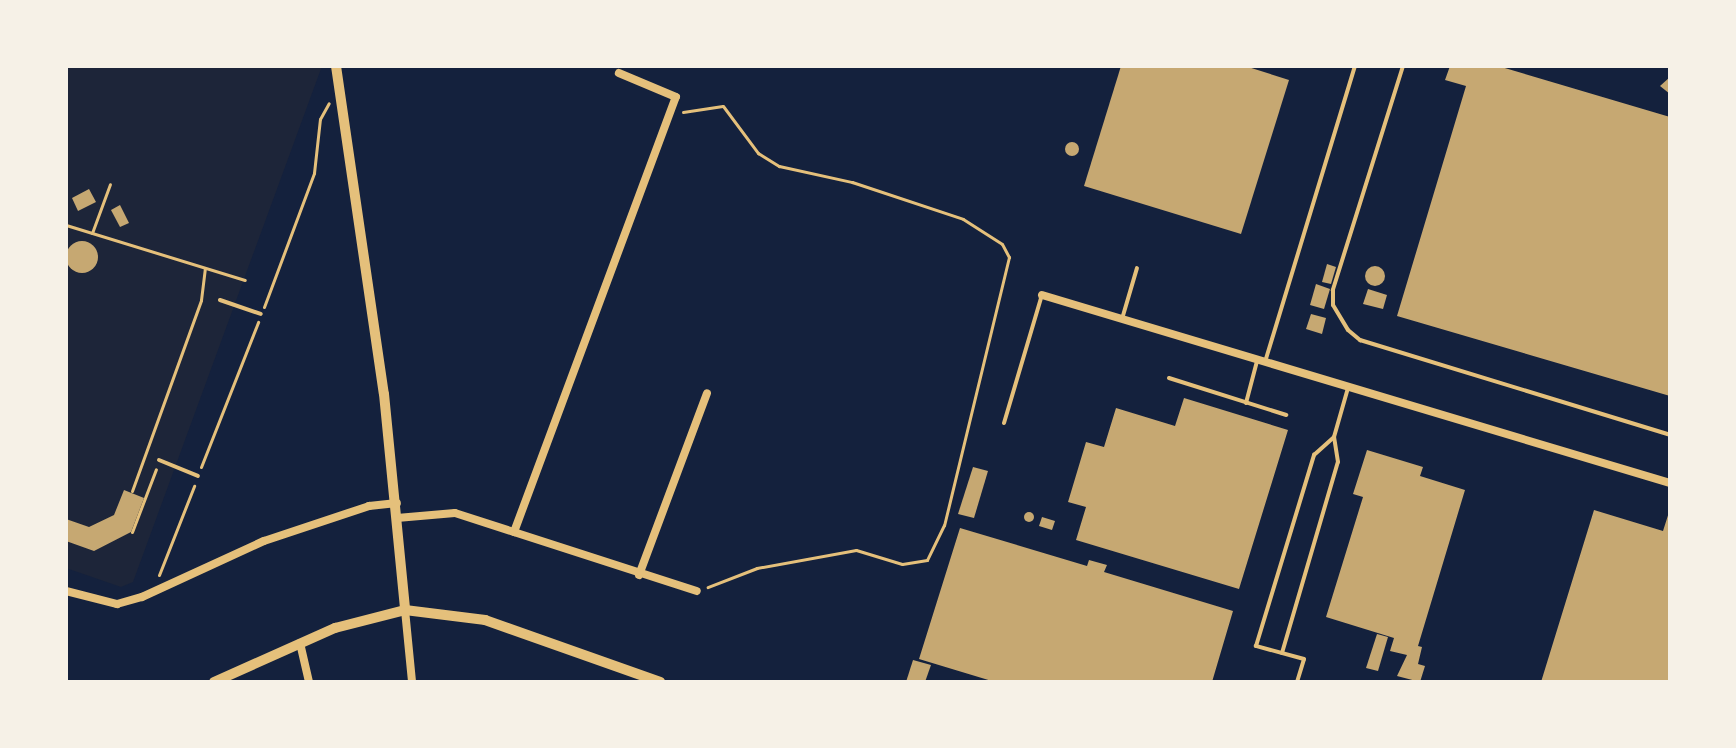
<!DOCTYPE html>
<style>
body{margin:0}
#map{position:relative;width:1736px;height:748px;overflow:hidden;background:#14213d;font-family:"Sofia Sans Condensed",sans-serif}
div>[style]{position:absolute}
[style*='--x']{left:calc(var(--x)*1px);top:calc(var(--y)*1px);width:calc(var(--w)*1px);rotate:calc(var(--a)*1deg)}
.green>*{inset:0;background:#1d2539}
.building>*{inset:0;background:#c6a872}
.round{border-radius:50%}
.path>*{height:3px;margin:-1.5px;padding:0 1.5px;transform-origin:1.5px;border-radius:1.5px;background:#e5c07b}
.service>*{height:4px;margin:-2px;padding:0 2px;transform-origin:2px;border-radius:2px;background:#e5c07b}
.minor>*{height:8px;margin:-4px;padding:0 4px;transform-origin:4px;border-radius:4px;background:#e5c07b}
.tertiary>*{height:10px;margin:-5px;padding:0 5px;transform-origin:5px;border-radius:5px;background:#e5c07b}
span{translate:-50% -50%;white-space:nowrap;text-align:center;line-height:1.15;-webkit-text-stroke:8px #f6f1e7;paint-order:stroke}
.frame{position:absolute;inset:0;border:68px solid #f6f1e7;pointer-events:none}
</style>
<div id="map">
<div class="green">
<div style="clip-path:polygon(66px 66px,322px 66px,133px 582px,121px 587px,66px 568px)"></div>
</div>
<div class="building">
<div style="clip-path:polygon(1121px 66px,1245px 66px,1289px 80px,1241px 234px,1084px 186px)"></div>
<div style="clip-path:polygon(1450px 66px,1498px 66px,1670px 117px,1670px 396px,1397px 316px,1466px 86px,1445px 80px)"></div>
<div style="clip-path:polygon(1670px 77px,1670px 94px,1660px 86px)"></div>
<div class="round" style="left:1065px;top:142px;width:14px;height:14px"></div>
<div style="clip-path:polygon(89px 189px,96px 202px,78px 211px,72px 198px)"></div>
<div style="clip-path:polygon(120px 205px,129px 223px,120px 227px,111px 210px)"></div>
<div class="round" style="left:66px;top:241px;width:32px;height:32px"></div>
<div style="clip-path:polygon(1327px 264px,1336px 267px,1331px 284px,1322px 282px)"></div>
<div class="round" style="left:1365px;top:266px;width:20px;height:20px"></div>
<div style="clip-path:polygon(1316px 284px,1330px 289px,1324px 309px,1310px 305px)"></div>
<div style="clip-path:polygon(1368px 289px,1387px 295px,1383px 309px,1363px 304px)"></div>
<div style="clip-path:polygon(1311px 314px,1326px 318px,1322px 334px,1306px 329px)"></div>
<div style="clip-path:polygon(1184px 398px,1288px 430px,1239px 589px,1076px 540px,1086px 507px,1068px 502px,1086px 442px,1104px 447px,1116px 408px,1175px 426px)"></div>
<div style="clip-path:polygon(1367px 450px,1423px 467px,1420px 476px,1465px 490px,1418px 646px,1422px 647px,1418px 664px,1425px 666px,1420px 682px,1397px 676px,1407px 655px,1390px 651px,1394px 638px,1326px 617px,1363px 497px,1353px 494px)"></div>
<div style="clip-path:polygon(973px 467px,988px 471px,974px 518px,958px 514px)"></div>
<div style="clip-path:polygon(124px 490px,144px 498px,131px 532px,94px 551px,66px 541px,66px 519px,89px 527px,114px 515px)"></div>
<div style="clip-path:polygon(1670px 509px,1670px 682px,1541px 682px,1594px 510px,1663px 531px)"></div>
<div class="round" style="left:1024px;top:512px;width:10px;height:10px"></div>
<div style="clip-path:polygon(1042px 517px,1055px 521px,1052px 530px,1039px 526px)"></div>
<div style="clip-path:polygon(960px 528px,1087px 566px,1089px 560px,1107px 565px,1104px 572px,1233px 611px,1212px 682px,995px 682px,919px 659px)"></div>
<div style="clip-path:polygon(1377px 634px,1388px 637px,1378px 671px,1366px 668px)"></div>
<div style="clip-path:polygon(913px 660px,931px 665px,925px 682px,906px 682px)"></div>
</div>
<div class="path">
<div style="--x:683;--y:112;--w:40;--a:-8.5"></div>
<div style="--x:723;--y:106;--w:59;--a:53.3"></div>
<div style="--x:758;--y:153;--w:25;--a:32"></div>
<div style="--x:779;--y:166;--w:75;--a:12.4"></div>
<div style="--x:852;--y:182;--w:117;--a:18.4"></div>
<div style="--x:963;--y:219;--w:46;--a:32.7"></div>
<div style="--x:1002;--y:244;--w:15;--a:62"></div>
<div style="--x:1009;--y:257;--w:276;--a:103.6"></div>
<div style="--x:944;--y:525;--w:39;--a:116"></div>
<div style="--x:927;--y:560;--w:25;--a:171"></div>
<div style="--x:902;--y:564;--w:48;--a:-163.1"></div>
<div style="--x:856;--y:550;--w:101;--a:169.7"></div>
<div style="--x:757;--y:568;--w:53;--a:158.8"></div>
<div style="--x:66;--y:225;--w:187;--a:17.1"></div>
<div style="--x:92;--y:233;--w:52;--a:-69.8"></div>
<div style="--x:264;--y:307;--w:143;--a:-69.5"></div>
<div style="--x:314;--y:173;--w:54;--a:-83.7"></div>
<div style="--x:320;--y:119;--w:18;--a:-61"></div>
<div style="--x:201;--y:467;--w:156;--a:-68.5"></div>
<div style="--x:132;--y:491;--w:203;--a:-70.1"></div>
<div style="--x:201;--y:300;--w:32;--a:-83"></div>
<div style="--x:132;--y:532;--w:67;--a:-69.1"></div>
<div style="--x:159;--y:575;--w:96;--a:-68.5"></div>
</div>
<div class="service">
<div style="--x:1403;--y:66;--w:235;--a:107.4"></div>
<div style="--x:1333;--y:290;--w:15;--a:90"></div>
<div style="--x:1333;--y:305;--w:29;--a:59"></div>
<div style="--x:1348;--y:330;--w:16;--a:40"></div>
<div style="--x:1360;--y:340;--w:324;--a:17"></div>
<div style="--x:220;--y:300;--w:43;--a:18.9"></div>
<div style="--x:1122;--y:319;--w:53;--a:-73.6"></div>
<div style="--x:1265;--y:362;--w:309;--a:-73.1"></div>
<div style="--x:1169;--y:378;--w:123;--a:17.5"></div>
<div style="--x:1246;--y:403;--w:43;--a:-75.3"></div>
<div style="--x:1004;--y:423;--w:134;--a:-73.5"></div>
<div style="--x:159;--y:460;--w:42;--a:22.3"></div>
<div style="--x:1282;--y:653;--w:199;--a:-73.7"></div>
<div style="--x:1338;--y:462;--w:25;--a:-99"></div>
<div style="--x:1297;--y:682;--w:24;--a:-73"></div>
<div style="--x:1304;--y:659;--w:50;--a:-164.8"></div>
<div style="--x:1256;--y:646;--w:200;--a:-73.1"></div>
<div style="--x:1314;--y:455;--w:27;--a:-42"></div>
<div style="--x:1334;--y:437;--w:51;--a:-74.1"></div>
</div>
<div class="minor">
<div style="--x:1042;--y:295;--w:656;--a:16.67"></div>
<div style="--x:397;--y:518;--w:58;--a:-4.9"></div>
<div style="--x:455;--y:513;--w:254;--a:17.9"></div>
<div style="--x:514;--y:532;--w:464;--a:-69.6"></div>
<div style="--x:676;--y:97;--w:62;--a:-157.2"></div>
<div style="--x:639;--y:575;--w:194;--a:-69.5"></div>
<div style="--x:66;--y:591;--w:53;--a:14.3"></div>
<div style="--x:117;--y:604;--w:26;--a:-16"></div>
<div style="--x:142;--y:597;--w:134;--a:-24.7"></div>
<div style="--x:264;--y:541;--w:111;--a:-18.4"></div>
<div style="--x:369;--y:506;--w:28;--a:-6"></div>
<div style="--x:405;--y:610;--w:72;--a:84.4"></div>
<div style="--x:300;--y:643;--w:40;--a:77"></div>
</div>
<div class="tertiary">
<div style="--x:336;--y:66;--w:331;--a:81.7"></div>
<div style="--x:384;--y:394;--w:217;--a:84.4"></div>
<div style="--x:214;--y:682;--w:133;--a:-24.1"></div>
<div style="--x:335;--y:628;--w:72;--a:-14.4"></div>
<div style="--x:405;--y:610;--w:81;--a:7.1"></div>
<div style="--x:485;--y:620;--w:186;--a:19.5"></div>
</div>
<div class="frame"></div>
</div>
